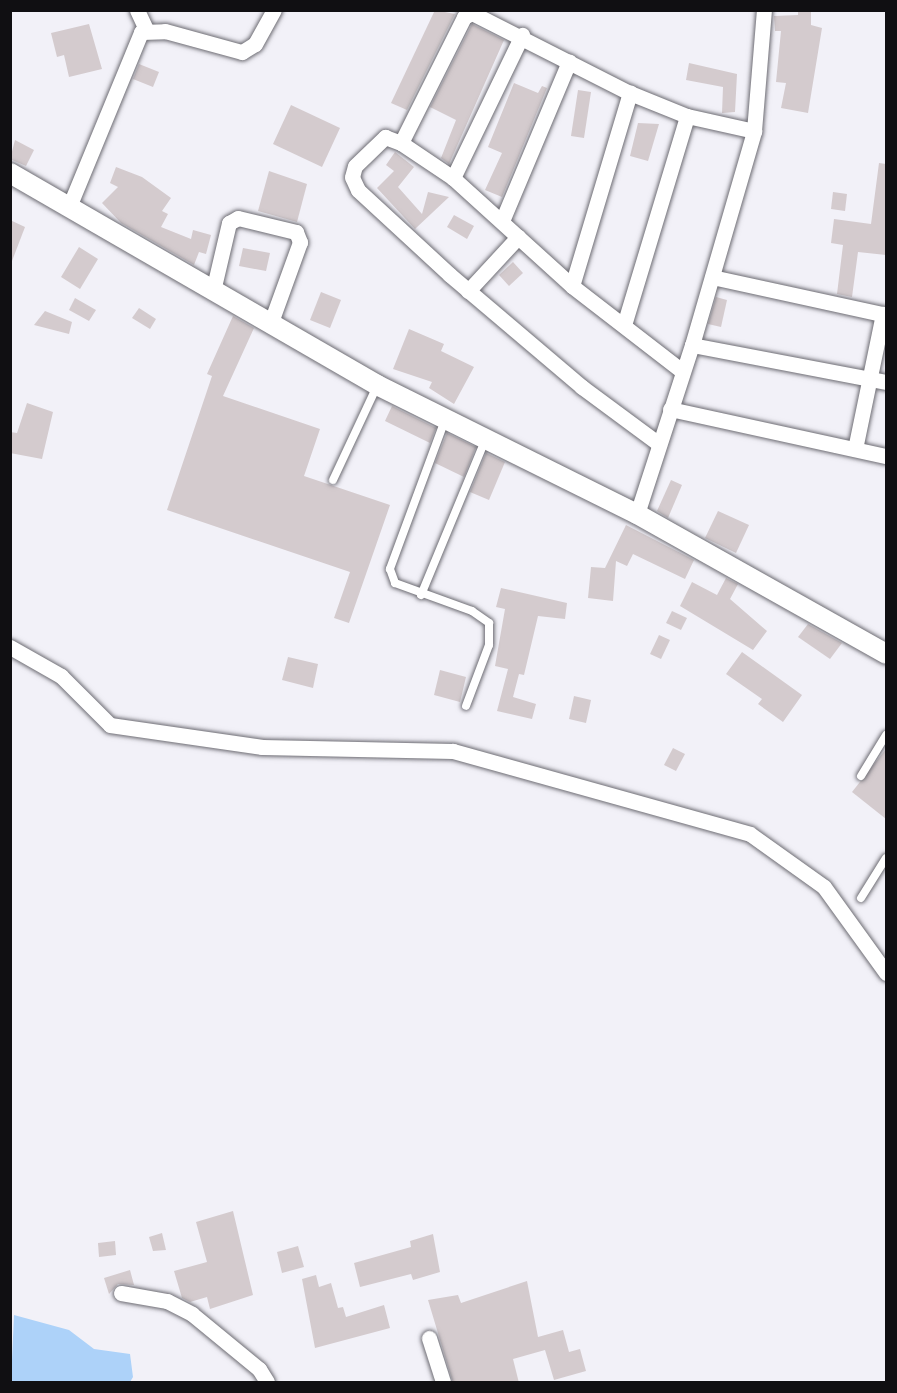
<!DOCTYPE html>
<style>
body{margin:0}
#map{position:relative;width:897px;height:1393px;overflow:hidden;background:#f2f1f8;font-family:"Titillium Web",sans-serif}
div>[style]{position:absolute}
[style*='--x']{left:calc(var(--x)*1px);top:calc(var(--y)*1px);width:calc(var(--w)*1px);rotate:calc(var(--a)*1deg)}
.water>*{inset:0;background:#add2f9}
.building>*{inset:0;background:#d4cbce}
.roads{filter:drop-shadow(0 0 2px #6d6c73) drop-shadow(0 0 2px #6d6c73)}
.service>*{height:8px;margin:-4px;padding:0 4px;transform-origin:4px;border-radius:4px;background:#fff}
.minor>*{height:15px;margin:-7.5px;padding:0 7.5px;transform-origin:7.5px;border-radius:7.5px;background:#fff}
.tertiary>*{height:20px;margin:-10px;padding:0 10px;transform-origin:10px;border-radius:10px;background:#fff}
span{translate:-50% -50%;white-space:nowrap;text-align:center;line-height:1.15;-webkit-text-stroke:4.5px #f2f1f8;paint-order:stroke}
.frame{position:absolute;inset:0;border:12px solid #100f12;pointer-events:none}
</style>
<div id="map">
<div class="water">
<div style="clip-path:polygon(14px 1315px,69px 1330px,94px 1349px,130px 1354px,133px 1377px,130px 1382px,11px 1382px)"></div>
</div>
<div class="building">
<div style="clip-path:polygon(435px 10px,455px 14px,407px 110px,391px 103px)"></div>
<div style="clip-path:polygon(798px 10px,811px 10px,811px 25px,822px 28px,808px 113px,781px 108px,786px 83px,776px 82px,781px 31px,775px 31px,774px 16px,798px 15px)"></div>
<div style="clip-path:polygon(89px 24px,102px 69px,69px 77px,64px 55px,57px 57px,51px 33px)"></div>
<div style="clip-path:polygon(472px 24px,504px 40px,449px 164px,441px 158px,456px 120px,430px 107px)"></div>
<div style="clip-path:polygon(689px 63px,737px 74px,735px 112px,722px 113px,723px 87px,686px 80px)"></div>
<div style="clip-path:polygon(139px 64px,159px 72px,153px 87px,133px 79px)"></div>
<div style="clip-path:polygon(514px 83px,538px 93px,542px 86px,547px 88px,502px 197px,485px 190px,502px 153px,488px 147px)"></div>
<div style="clip-path:polygon(578px 90px,591px 92px,584px 138px,571px 136px)"></div>
<div style="clip-path:polygon(291px 105px,340px 128px,322px 167px,273px 144px)"></div>
<div style="clip-path:polygon(638px 123px,659px 124px,648px 161px,630px 156px)"></div>
<div style="clip-path:polygon(15px 140px,34px 150px,26px 166px,10px 159px)"></div>
<div style="clip-path:polygon(395px 152px,414px 167px,398px 187px,422px 214px,428px 192px,449px 197px,415px 229px,377px 188px,394px 171px,386px 165px)"></div>
<div style="clip-path:polygon(879px 163px,886px 164px,886px 255px,858px 252px,852px 297px,837px 294px,843px 245px,831px 243px,834px 219px,871px 224px)"></div>
<div style="clip-path:polygon(116px 167px,142px 177px,171px 198px,162px 211px,168px 214px,161px 227px,191px 239px,193px 230px,211px 235px,206px 254px,199px 252px,194px 265px,121px 223px,102px 203px,118px 187px,110px 183px)"></div>
<div style="clip-path:polygon(269px 171px,307px 184px,297px 222px,258px 211px)"></div>
<div style="clip-path:polygon(833px 192px,847px 194px,845px 211px,831px 209px)"></div>
<div style="clip-path:polygon(454px 215px,474px 226px,467px 239px,447px 227px)"></div>
<div style="clip-path:polygon(10px 220px,25px 227px,12px 261px,10px 261px)"></div>
<div style="clip-path:polygon(79px 247px,98px 259px,80px 289px,61px 277px)"></div>
<div style="clip-path:polygon(243px 248px,270px 253px,266px 271px,239px 266px)"></div>
<div style="clip-path:polygon(513px 262px,523px 273px,509px 286px,499px 275px)"></div>
<div style="clip-path:polygon(321px 292px,341px 300px,330px 328px,310px 320px)"></div>
<div style="clip-path:polygon(716px 297px,727px 300px,721px 327px,708px 324px)"></div>
<div style="clip-path:polygon(75px 298px,96px 310px,89px 321px,69px 310px)"></div>
<div style="clip-path:polygon(139px 308px,156px 319px,150px 329px,132px 318px)"></div>
<div style="clip-path:polygon(45px 311px,72px 322px,69px 334px,34px 325px)"></div>
<div style="clip-path:polygon(233px 316px,254px 328px,223px 396px,320px 429px,304px 476px,390px 505px,349px 623px,334px 618px,350px 572px,167px 510px,212px 376px,207px 374px)"></div>
<div style="clip-path:polygon(409px 329px,444px 344px,441px 351px,474px 367px,454px 404px,429px 388px,432px 382px,393px 369px)"></div>
<div style="clip-path:polygon(27px 403px,53px 412px,42px 459px,10px 453px,10px 432px,17px 433px)"></div>
<div style="clip-path:polygon(392px 406px,436px 428px,430px 443px,385px 421px)"></div>
<div style="clip-path:polygon(447px 433px,476px 447px,464px 477px,435px 463px)"></div>
<div style="clip-path:polygon(486px 453px,505px 462px,489px 500px,470px 492px)"></div>
<div style="clip-path:polygon(671px 480px,682px 485px,668px 518px,657px 511px)"></div>
<div style="clip-path:polygon(718px 511px,749px 525px,736px 553px,705px 538px)"></div>
<div style="clip-path:polygon(626px 525px,694px 560px,685px 579px,633px 554px,627px 566px,616px 561px,613px 601px,588px 598px,591px 567px,605px 568px)"></div>
<div style="clip-path:polygon(726px 578px,738px 584px,730px 599px,767px 631px,753px 650px,680px 606px,692px 582px,717px 595px)"></div>
<div style="clip-path:polygon(501px 588px,567px 603px,565px 619px,538px 616px,524px 675px,519px 674px,513px 697px,536px 704px,532px 719px,497px 711px,508px 669px,495px 666px,505px 609px,496px 607px)"></div>
<div style="clip-path:polygon(672px 611px,687px 618px,681px 630px,666px 623px)"></div>
<div style="clip-path:polygon(808px 624px,842px 643px,830px 659px,798px 637px)"></div>
<div style="clip-path:polygon(659px 635px,670px 640px,661px 659px,650px 654px)"></div>
<div style="clip-path:polygon(742px 652px,802px 695px,783px 722px,758px 704px,762px 699px,726px 674px)"></div>
<div style="clip-path:polygon(288px 657px,318px 664px,313px 688px,282px 680px)"></div>
<div style="clip-path:polygon(440px 670px,466px 677px,460px 702px,434px 695px)"></div>
<div style="clip-path:polygon(574px 696px,591px 700px,586px 723px,569px 719px)"></div>
<div style="clip-path:polygon(673px 748px,685px 754px,676px 771px,664px 765px)"></div>
<div style="clip-path:polygon(886px 749px,886px 819px,852px 792px)"></div>
<div style="clip-path:polygon(233px 1211px,253px 1295px,210px 1309px,207px 1297px,190px 1302px,182px 1298px,174px 1271px,207px 1262px,196px 1222px)"></div>
<div style="clip-path:polygon(162px 1233px,166px 1250px,153px 1251px,149px 1237px)"></div>
<div style="clip-path:polygon(433px 1234px,440px 1272px,413px 1280px,411px 1274px,360px 1287px,354px 1263px,411px 1247px,410px 1241px)"></div>
<div style="clip-path:polygon(115px 1241px,116px 1255px,99px 1257px,98px 1243px)"></div>
<div style="clip-path:polygon(298px 1246px,304px 1267px,282px 1273px,277px 1252px)"></div>
<div style="clip-path:polygon(130px 1270px,134px 1285px,118px 1284px,109px 1294px,104px 1278px)"></div>
<div style="clip-path:polygon(316px 1275px,319px 1287px,331px 1283px,338px 1308px,343px 1307px,346px 1317px,384px 1305px,390px 1328px,315px 1348px,302px 1279px)"></div>
<div style="clip-path:polygon(527px 1281px,538px 1337px,563px 1330px,569px 1352px,580px 1349px,586px 1371px,554px 1380px,545px 1350px,513px 1359px,519px 1383px,453px 1383px,428px 1300px,458px 1295px,461px 1303px)"></div>
</div>
<div class="roads">
<div class="service">
<div style="--x:445;--y:420;--w:159;--a:110.3"></div>
<div style="--x:390;--y:569;--w:15;--a:70"></div>
<div style="--x:395;--y:583;--w:82;--a:20"></div>
<div style="--x:472;--y:611;--w:21;--a:35"></div>
<div style="--x:489;--y:623;--w:22;--a:90"></div>
<div style="--x:489;--y:645;--w:65;--a:110.7"></div>
<div style="--x:333;--y:480;--w:104;--a:-64.9"></div>
<div style="--x:421;--y:595;--w:170;--a:-67.5"></div>
<div style="--x:861;--y:776;--w:48;--a:-58.6"></div>
<div style="--x:861;--y:898;--w:47;--a:-58"></div>
</div>
<div class="minor">
<div style="--x:137;--y:10;--w:21;--a:65"></div>
<div style="--x:401;--y:143;--w:141;--a:-63.4"></div>
<div style="--x:464;--y:17;--w:9;--a:-27"></div>
<div style="--x:472;--y:13;--w:177;--a:26.9"></div>
<div style="--x:630;--y:93;--w:61;--a:22"></div>
<div style="--x:687;--y:116;--w:69;--a:12.6"></div>
<div style="--x:453;--y:178;--w:159;--a:-64.2"></div>
<div style="--x:69;--y:207;--w:189;--a:-67.6"></div>
<div style="--x:141;--y:32;--w:24;--a:-2"></div>
<div style="--x:165;--y:31;--w:80;--a:15.3"></div>
<div style="--x:242;--y:52;--w:15;--a:-32"></div>
<div style="--x:255;--y:44;--w:39;--a:-61"></div>
<div style="--x:502;--y:221;--w:173;--a:-67.2"></div>
<div style="--x:712;--y:277;--w:178;--a:12.3"></div>
<div style="--x:572;--y:286;--w:202;--a:-73.3"></div>
<div style="--x:213;--y:291;--w:70;--a:-76.8"></div>
<div style="--x:229;--y:223;--w:10;--a:-29"></div>
<div style="--x:238;--y:218;--w:60;--a:13.6"></div>
<div style="--x:296;--y:232;--w:11;--a:68"></div>
<div style="--x:300;--y:242;--w:85;--a:109.9"></div>
<div style="--x:468;--y:291;--w:74;--a:-47.2"></div>
<div style="--x:624;--y:325;--w:218;--a:-73.2"></div>
<div style="--x:692;--y:345;--w:197;--a:10.8"></div>
<div style="--x:670;--y:409;--w:221;--a:12.3"></div>
<div style="--x:659;--y:444;--w:96;--a:-143.5"></div>
<div style="--x:582;--y:387;--w:173;--a:-139.7"></div>
<div style="--x:450;--y:275;--w:125;--a:-137.3"></div>
<div style="--x:358;--y:190;--w:14;--a:-115"></div>
<div style="--x:352;--y:177;--w:11;--a:-75"></div>
<div style="--x:355;--y:166;--w:42;--a:-44"></div>
<div style="--x:385;--y:137;--w:17;--a:21"></div>
<div style="--x:401;--y:143;--w:63;--a:33.9"></div>
<div style="--x:453;--y:178;--w:161;--a:42.2"></div>
<div style="--x:572;--y:286;--w:139;--a:37.7"></div>
<div style="--x:855;--y:449;--w:138;--a:-78.3"></div>
<div style="--x:637;--y:514;--w:178;--a:-72"></div>
<div style="--x:692;--y:345;--w:223;--a:-73.8"></div>
<div style="--x:754;--y:131;--w:121;--a:-85.3"></div>
<div style="--x:10;--y:647;--w:59;--a:29.6"></div>
<div style="--x:61;--y:676;--w:69;--a:45"></div>
<div style="--x:110;--y:725;--w:154;--a:8.2"></div>
<div style="--x:262;--y:747;--w:191;--a:1.2"></div>
<div style="--x:453;--y:751;--w:308;--a:15.6"></div>
<div style="--x:750;--y:834;--w:91;--a:35.6"></div>
<div style="--x:824;--y:887;--w:106;--a:54.2"></div>
<div style="--x:121;--y:1293;--w:47;--a:9.9"></div>
<div style="--x:167;--y:1301;--w:28;--a:27"></div>
<div style="--x:192;--y:1314;--w:87;--a:39.4"></div>
<div style="--x:259;--y:1369;--w:15;--a:58"></div>
<div style="--x:429;--y:1338;--w:46;--a:72.3"></div>
</div>
<div class="tertiary">
<div style="--x:10;--y:173;--w:424;--a:30"></div>
<div style="--x:377;--y:385;--w:290;--a:26.4"></div>
<div style="--x:637;--y:514;--w:286;--a:29.3"></div>
</div>
</div>
<div class="frame"></div>
</div>
